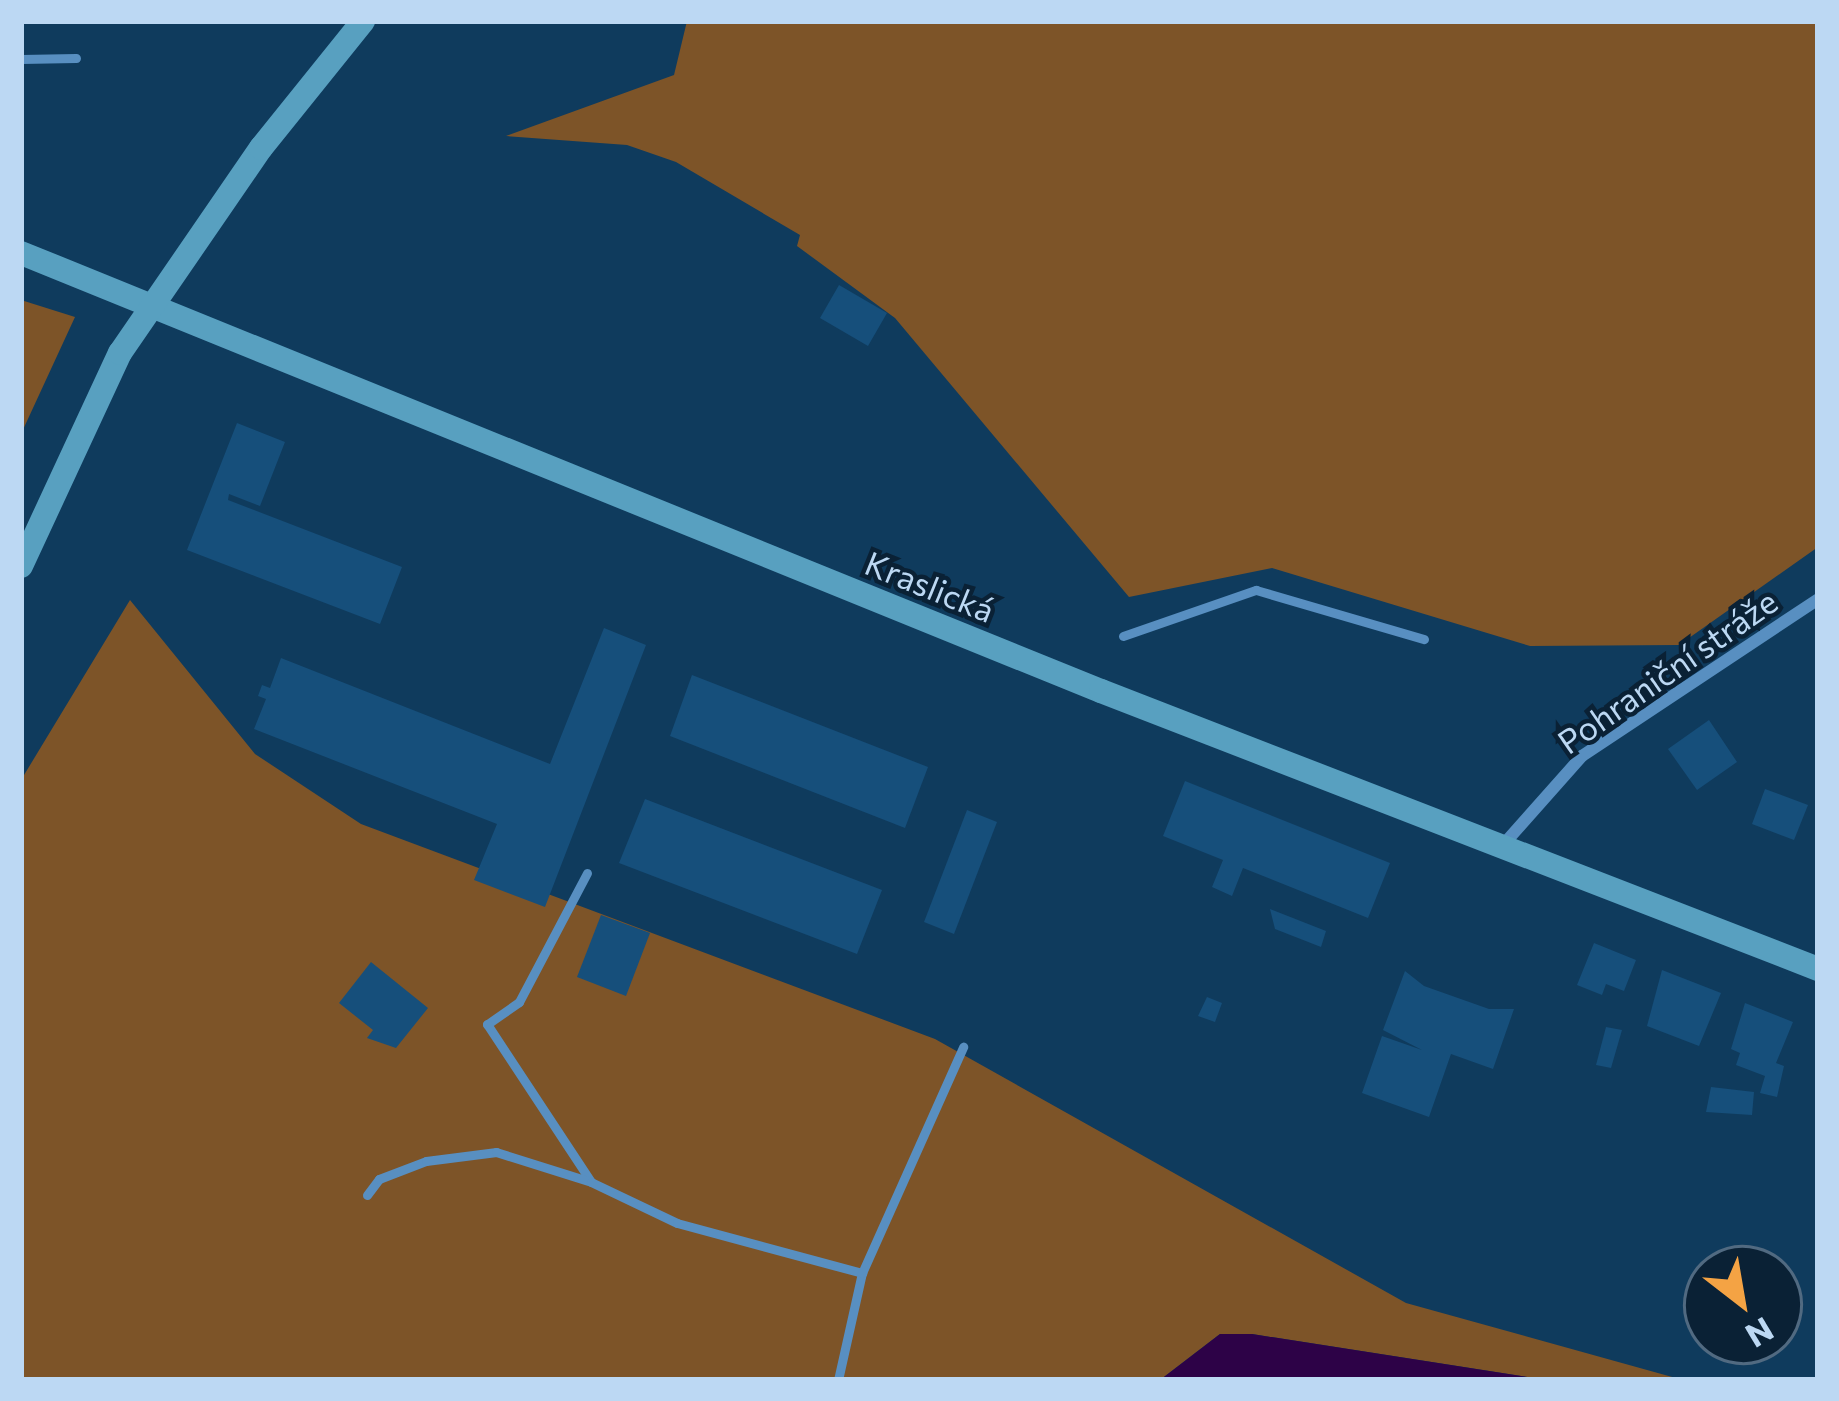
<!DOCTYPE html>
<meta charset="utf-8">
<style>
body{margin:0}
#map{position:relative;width:1839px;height:1401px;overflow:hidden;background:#0f3b5d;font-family:Commissioner,sans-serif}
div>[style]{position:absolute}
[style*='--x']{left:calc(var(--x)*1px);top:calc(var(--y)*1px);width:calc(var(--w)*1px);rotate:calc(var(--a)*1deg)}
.green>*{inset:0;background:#7d5428}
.water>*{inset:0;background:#2d0247}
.building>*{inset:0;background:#164f7b}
.lane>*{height:9px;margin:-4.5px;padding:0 4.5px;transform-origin:4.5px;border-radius:4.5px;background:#588fc1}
.street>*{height:12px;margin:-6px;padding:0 6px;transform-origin:6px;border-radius:6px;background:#588fc1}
.secondary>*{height:24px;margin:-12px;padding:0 12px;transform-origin:12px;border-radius:12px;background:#58a0c0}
span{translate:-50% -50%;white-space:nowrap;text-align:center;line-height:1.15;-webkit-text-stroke:9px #0a2135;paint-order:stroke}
.street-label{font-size:33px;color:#bcd8f3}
.frame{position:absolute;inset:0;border:24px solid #bcd8f3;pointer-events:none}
.north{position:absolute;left:1683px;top:1245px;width:120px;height:120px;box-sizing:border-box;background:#0a2135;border:3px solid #516a81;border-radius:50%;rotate:149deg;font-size:33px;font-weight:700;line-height:48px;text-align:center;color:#bcd8f3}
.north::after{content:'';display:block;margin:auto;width:42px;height:54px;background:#f4a344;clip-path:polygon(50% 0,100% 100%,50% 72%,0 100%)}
</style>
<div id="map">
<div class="green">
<div style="clip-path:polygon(687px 21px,1818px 21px,1818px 547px,1679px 645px,1530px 646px,1272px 568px,1129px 597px,895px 318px,797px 246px,800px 235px,676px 162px,627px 145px,506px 136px,674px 75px)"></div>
<div style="clip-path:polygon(21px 300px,75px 317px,21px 434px)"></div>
<div style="clip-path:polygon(130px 600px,255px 754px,361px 824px,935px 1039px,1406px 1303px,1683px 1380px,1546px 1380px,1252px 1334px,1220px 1334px,1160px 1380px,21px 1380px,21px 780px)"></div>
</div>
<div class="water">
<div style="clip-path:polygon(1220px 1334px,1252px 1334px,1546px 1380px,1160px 1380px)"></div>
</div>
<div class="building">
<div style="clip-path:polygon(839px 285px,887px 313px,868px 346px,820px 318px)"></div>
<div style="clip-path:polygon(237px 423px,285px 442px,260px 506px,229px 494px,228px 500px,402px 567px,380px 624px,187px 550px)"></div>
<div style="clip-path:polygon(604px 628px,646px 645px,545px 907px,474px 880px,497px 824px,254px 729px,266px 699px,258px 696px,262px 685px,270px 688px,281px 658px,550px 764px)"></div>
<div style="clip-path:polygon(692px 675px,928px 767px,905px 828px,670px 736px)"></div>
<div style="clip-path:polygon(1709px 720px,1737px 762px,1697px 790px,1668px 749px)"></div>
<div style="clip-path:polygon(1185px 781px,1390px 863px,1368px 918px,1243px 868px,1232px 896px,1212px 887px,1223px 860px,1163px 836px)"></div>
<div style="clip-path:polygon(1765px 789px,1808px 805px,1794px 840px,1752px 824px)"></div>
<div style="clip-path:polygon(645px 799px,882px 890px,857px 954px,619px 863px)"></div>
<div style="clip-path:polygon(967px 810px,997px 822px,954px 934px,924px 922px)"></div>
<div style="clip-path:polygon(1270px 909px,1326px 931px,1321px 947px,1275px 929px)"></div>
<div style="clip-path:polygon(601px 915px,650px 933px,626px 996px,577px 977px)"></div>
<div style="clip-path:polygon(1594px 943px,1636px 960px,1624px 991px,1606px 984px,1602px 995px,1577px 985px)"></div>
<div style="clip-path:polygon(371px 962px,428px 1008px,396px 1048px,367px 1038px,373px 1030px,339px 1003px)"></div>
<div style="clip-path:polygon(1662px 970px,1721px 993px,1699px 1046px,1647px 1026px)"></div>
<div style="clip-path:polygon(1405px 971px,1424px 986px,1489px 1009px,1514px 1009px,1493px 1069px,1451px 1054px,1429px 1117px,1362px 1093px,1382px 1036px,1422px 1050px,1383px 1030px)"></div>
<div style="clip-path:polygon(1207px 997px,1222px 1003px,1215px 1022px,1198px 1016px)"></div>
<div style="clip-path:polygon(1745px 1003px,1793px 1022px,1776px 1063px,1784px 1066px,1777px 1097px,1760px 1093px,1765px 1076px,1736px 1065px,1740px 1053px,1731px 1049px)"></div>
<div style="clip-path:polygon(1606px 1027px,1622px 1030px,1611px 1068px,1596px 1065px)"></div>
<div style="clip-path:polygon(1711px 1087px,1754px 1092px,1752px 1115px,1706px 1112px)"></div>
</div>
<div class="lane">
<div style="--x:21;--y:59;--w:55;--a:-1"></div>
<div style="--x:1123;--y:636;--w:141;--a:-19.1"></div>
<div style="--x:1256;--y:590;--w:175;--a:16.3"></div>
<div style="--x:587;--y:873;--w:146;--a:117.8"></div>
<div style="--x:519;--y:1002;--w:39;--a:145"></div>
<div style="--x:487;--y:1024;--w:187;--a:56.6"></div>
<div style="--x:367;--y:1195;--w:20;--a:-53"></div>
<div style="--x:379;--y:1179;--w:50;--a:-21"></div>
<div style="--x:426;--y:1161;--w:71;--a:-7.3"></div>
<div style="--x:496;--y:1152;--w:100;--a:17.5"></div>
<div style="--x:591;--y:1182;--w:95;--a:25.5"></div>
<div style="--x:677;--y:1223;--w:192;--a:15.1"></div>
<div style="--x:838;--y:1380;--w:110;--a:-77.4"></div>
<div style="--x:862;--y:1273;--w:248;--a:-65.9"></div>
</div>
<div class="street">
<div style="--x:1503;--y:845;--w:119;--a:-48.4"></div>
<div style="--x:1582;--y:756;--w:283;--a:-33.6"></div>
</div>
<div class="secondary">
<div style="--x:21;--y:253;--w:1165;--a:22.08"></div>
<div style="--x:1101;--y:691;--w:769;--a:21.19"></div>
<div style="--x:21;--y:566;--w:235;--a:-65.1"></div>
<div style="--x:120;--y:353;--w:249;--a:-55.5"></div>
<div style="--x:261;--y:148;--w:163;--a:-51.2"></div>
</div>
<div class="street-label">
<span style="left:930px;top:586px;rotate:22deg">Kraslická</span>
<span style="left:1667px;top:671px;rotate:-35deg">Pohraniční stráže</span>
</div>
<div class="frame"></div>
<div class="north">N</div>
</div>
